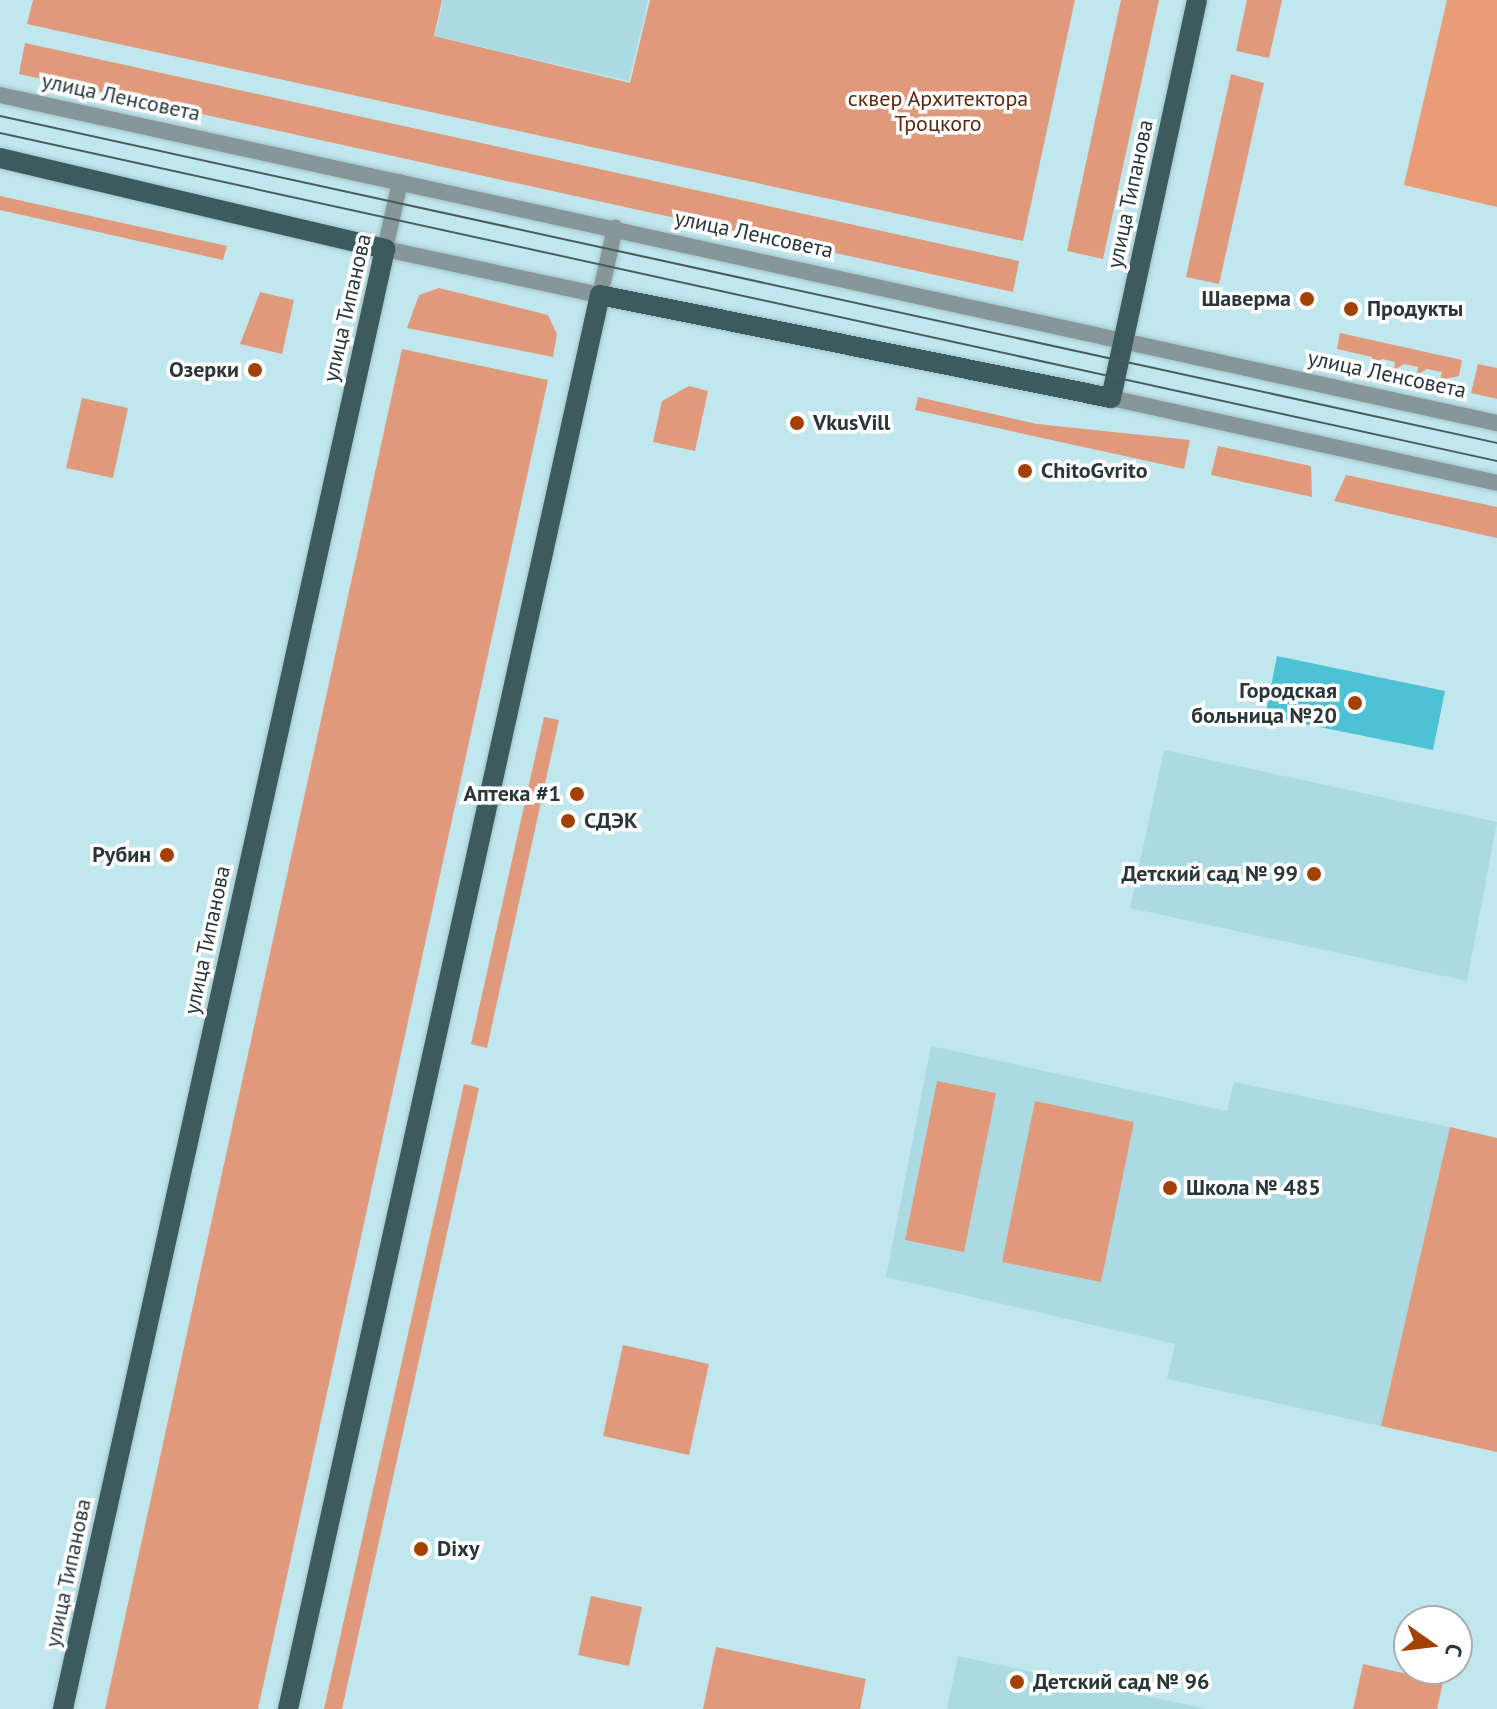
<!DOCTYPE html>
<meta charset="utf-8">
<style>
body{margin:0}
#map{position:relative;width:1497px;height:1709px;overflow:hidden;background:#c1e7ee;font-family:"PT Sans",sans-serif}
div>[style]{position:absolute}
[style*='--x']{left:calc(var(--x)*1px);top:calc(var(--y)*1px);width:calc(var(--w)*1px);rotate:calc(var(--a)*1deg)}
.built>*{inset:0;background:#acdae2}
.green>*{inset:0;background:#e09a7b}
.forest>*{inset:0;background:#ea9b78}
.building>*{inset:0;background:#4cc2d4}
.roads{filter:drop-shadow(0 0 2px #a2c4ca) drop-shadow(0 0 2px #a2c4ca)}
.tertiary>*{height:16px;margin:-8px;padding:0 8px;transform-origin:8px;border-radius:8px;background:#879699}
.primary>*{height:20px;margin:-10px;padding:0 10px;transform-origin:10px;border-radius:10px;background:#3d5a5f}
.tram>*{height:2px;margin:-1px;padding:0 1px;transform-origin:1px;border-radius:1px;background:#485c60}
.dots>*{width:22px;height:22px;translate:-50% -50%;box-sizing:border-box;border:4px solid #fff;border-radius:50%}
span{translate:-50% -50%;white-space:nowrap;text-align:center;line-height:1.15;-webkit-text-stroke:7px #fff;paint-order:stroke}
.street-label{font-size:22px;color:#28373a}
.park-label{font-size:22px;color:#5b2910}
.poi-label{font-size:22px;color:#28373a;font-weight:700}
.right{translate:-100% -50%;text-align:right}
.left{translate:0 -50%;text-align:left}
.north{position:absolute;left:1393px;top:1605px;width:80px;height:80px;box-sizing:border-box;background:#fff;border:2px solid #a9afb0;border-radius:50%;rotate:104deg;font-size:22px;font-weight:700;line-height:32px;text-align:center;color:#28373a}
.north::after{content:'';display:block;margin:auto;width:28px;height:36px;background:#a44102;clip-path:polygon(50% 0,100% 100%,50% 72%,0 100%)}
</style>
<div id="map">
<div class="built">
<div style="clip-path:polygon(443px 0,648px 0,629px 81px,435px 36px)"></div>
<div style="clip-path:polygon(1164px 750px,1497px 822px,1467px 981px,1130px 908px)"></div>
<div style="clip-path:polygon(931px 1046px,1227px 1111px,1234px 1082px,1450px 1127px,1381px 1426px,1167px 1379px,1175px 1344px,886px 1277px)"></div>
<div style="clip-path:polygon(958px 1656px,1207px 1709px,947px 1709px)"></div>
</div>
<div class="green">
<div style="clip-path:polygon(33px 0,442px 0,434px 36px,630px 83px,650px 0,1075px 0,1023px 241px,27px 24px)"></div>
<div style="clip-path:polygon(1121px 0,1159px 0,1103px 259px,1067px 251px)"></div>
<div style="clip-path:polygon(1247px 0,1282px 0,1269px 58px,1236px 51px)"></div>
<div style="clip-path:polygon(25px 43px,1019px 261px,1013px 292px,19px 74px)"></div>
<div style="clip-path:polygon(1231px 74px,1264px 83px,1219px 284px,1186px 277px)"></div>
<div style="clip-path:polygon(0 196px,227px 246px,223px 260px,0 210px)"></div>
<div style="clip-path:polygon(439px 288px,548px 315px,557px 334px,553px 357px,407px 328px,419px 295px)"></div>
<div style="clip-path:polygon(260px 292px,294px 300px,282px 354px,240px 344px)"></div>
<div style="clip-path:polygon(1340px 333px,1462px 360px,1459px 376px,1440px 380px,1442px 372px,1427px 369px,1417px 375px,1418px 367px,1404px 364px,1394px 370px,1395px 362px,1382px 359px,1371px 365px,1372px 357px,1337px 349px)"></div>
<div style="clip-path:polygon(402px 349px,548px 380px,258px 1709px,105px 1709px)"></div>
<div style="clip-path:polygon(1478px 364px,1497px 368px,1497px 399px,1471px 393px)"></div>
<div style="clip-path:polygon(689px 386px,708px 391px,695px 451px,653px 442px,662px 401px)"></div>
<div style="clip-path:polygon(918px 397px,1037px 424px,1190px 440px,1184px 469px,915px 410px)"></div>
<div style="clip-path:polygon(82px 398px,128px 408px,113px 478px,66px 468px)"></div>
<div style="clip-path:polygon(1218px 446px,1311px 466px,1312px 497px,1211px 475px)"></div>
<div style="clip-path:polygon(1346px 475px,1497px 507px,1497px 538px,1334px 501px)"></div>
<div style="clip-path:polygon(544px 717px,559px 720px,487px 1048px,471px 1044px)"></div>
<div style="clip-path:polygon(937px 1081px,996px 1093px,964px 1252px,905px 1240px)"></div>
<div style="clip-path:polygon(464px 1084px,479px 1088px,342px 1709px,324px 1709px)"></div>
<div style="clip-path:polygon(1035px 1101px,1134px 1122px,1101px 1282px,1002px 1262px)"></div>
<div style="clip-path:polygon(1450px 1127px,1497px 1138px,1497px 1452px,1381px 1426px)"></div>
<div style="clip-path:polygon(623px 1345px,709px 1364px,689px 1455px,603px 1436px)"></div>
<div style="clip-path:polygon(591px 1596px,642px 1607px,629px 1666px,578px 1655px)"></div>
<div style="clip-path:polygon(716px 1647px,866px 1679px,860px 1709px,703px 1709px)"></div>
<div style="clip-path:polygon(1363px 1664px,1443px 1682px,1437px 1709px,1353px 1709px)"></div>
</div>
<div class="forest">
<div style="clip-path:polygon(1447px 0,1497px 0,1497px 207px,1404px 185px)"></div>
</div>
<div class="building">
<div style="clip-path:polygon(1277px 656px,1445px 691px,1433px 750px,1265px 716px)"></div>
</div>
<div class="roads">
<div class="tertiary">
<div style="--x:0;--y:95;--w:1533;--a:12.36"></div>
<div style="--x:400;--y:182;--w:69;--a:102.6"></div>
<div style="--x:385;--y:249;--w:220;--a:12.1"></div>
<div style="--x:600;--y:295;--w:69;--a:-77.4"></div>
<div style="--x:1111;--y:398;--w:395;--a:12.4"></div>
</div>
<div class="primary">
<div style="--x:0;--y:158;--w:396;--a:13.3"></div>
<div style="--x:385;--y:249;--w:1495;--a:102.44"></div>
<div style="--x:288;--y:1709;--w:1448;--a:-77.56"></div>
<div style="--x:600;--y:295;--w:521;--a:11.4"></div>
<div style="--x:1111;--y:398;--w:407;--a:-77.8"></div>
</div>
</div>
<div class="tram">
<div style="--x:0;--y:116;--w:1532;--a:12.32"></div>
<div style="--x:0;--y:133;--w:1533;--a:12.36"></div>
</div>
<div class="dots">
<div style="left:1307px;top:299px;background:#a44102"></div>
<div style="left:1351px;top:309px;background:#a44102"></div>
<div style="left:255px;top:370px;background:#a44102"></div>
<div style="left:797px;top:423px;background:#a44102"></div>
<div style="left:1025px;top:471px;background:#a44102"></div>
<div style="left:1355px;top:703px;background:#a44102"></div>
<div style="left:577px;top:794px;background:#a44102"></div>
<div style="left:568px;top:821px;background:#a44102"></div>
<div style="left:167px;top:855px;background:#a44102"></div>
<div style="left:1314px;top:874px;background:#a44102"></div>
<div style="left:1170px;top:1188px;background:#a44102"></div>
<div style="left:421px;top:1549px;background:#a44102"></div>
<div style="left:1017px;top:1682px;background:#a44102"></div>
</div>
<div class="street-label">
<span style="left:121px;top:97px;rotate:12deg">улица Ленсовета</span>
<span style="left:1130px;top:194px;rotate:-78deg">улица Типанова</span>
<span style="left:754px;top:234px;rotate:12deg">улица Ленсовета</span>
<span style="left:347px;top:308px;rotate:-77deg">улица Типанова</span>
<span style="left:1387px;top:374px;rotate:12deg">улица Ленсовета</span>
<span style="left:207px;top:940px;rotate:-78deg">улица Типанова</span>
<span style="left:68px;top:1573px;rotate:-78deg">улица Типанова</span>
</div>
<div class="park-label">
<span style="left:938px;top:111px">сквер Архитектора<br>Троцкого</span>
</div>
<div class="poi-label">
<span class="right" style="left:1291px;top:299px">Шаверма</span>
<span class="left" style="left:1367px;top:309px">Продукты</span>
<span class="right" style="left:239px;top:370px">Озерки</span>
<span class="left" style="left:813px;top:423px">VkusVill</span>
<span class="left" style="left:1041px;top:471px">ChitoGvrito</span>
<span class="right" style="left:1337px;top:703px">Городская<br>больница №20</span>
<span class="right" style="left:561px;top:794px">Аптека #1</span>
<span class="left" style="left:584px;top:821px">СДЭК</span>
<span class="right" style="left:151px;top:855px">Рубин</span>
<span class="right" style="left:1298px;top:874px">Детский сад № 99</span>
<span class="left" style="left:1186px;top:1188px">Школа № 485</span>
<span class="left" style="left:437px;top:1549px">Dixy</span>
<span class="left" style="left:1033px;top:1682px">Детский сад № 96</span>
</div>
<div class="north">С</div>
</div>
